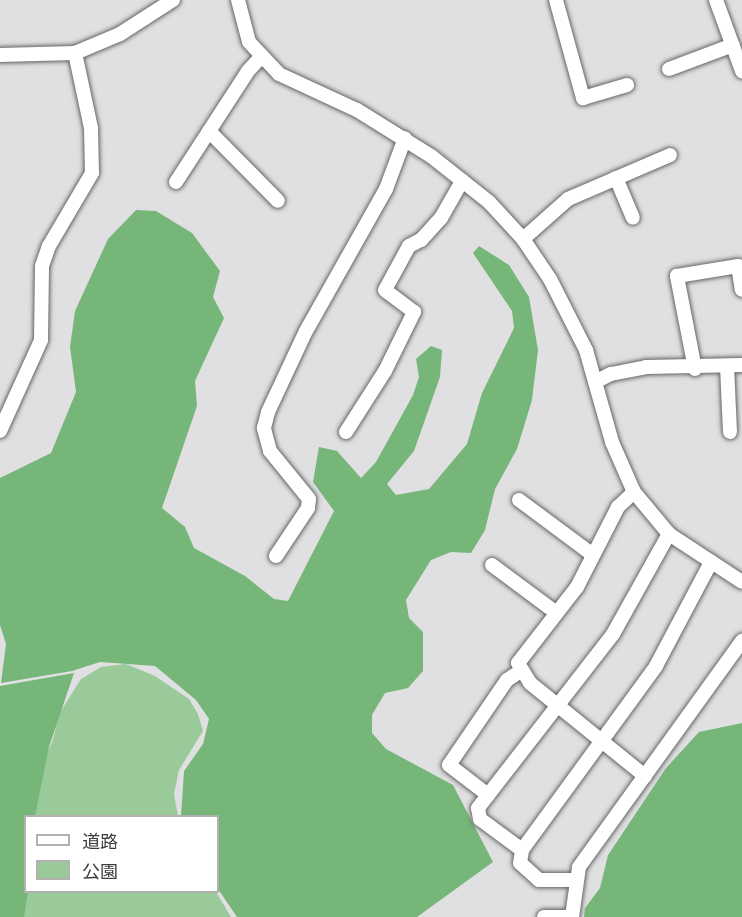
<!DOCTYPE html>
<meta charset="utf-8">
<style>
body{margin:0}
#map{position:relative;width:742px;height:917px;overflow:hidden;background:#e0e0e2;font-family:"IBM Plex Sans","Noto Sans JP",sans-serif}
div>[style]{position:absolute}
[style*='--x']{left:calc(var(--x)*1px);top:calc(var(--y)*1px);width:calc(var(--w)*1px);rotate:calc(var(--a)*1deg)}
.green>*{inset:0;background:#9ac99a}
.forest>*{inset:0;background:#77b679}
.roads{filter:drop-shadow(0 0 2px #656667) drop-shadow(0 0 2px #656667)}
.street>*{height:14px;margin:-7px;padding:0 7px;transform-origin:7px;border-radius:7px;background:#fff}
span{translate:-50% -50%;white-space:nowrap;text-align:center;line-height:1.15;-webkit-text-stroke:4.5px #fff;paint-order:stroke}
.legend{position:absolute;left:24px;top:815px;width:195px;height:78px;box-sizing:border-box;background:#fff;border:2px solid #b1b1b1;margin:0;padding:8px 10px;list-style:none;font-size:18px;color:#3b3b3b}
.legend li{display:flex;align-items:center;gap:12px;height:30px}
.legend b{width:30px;border:2px solid #b1b1b1}
</style>
<div id="map">
<div class="green">
<div style="clip-path:polygon(126px 664px,155px 676px,189px 699px,198px 714px,203px 731px,179px 770px,174px 794px,178px 816px,26px 816px,26px 892px,216px 892px,231px 917px,16px 917px,26px 799px,53px 740px,59px 714px,81px 679px,101px 667px)"></div>
</div>
<div class="forest">
<div style="clip-path:polygon(136px 210px,156px 211px,192px 233px,220px 271px,213px 297px,224px 318px,195px 381px,197px 406px,162px 508px,185px 527px,194px 548px,245px 576px,274px 599px,288px 601px,334px 511px,313px 482px,319px 447px,337px 451px,361px 478px,376px 462px,413px 395px,419px 377px,416px 359px,431px 346px,442px 350px,440px 377px,414px 451px,387px 484px,396px 495px,429px 489px,467px 444px,482px 393px,514px 328px,512px 311px,473px 253px,479px 246px,509px 265px,529px 297px,538px 350px,532px 400px,517px 449px,495px 489px,485px 530px,471px 553px,451px 552px,431px 560px,406px 600px,409px 618px,423px 632px,423px 671px,408px 688px,385px 693px,372px 715px,372px 733px,386px 749px,453px 785px,493px 862px,417px 917px,237px 917px,218px 889px,218px 816px,181px 816px,184px 771px,203px 744px,209px 719px,196px 700px,155px 666px,100px 662px,72px 671px,1px 683px,6px 644px,0 625px,0 478px,51px 453px,76px 392px,70px 347px,75px 311px,108px 239px)"></div>
<div style="clip-path:polygon(74px 673px,49px 747px,35px 816px,26px 816px,28px 892px,24px 917px,0 917px,0 686px)"></div>
<div style="clip-path:polygon(742px 723px,742px 917px,584px 917px,585px 908px,600px 888px,608px 855px,666px 768px,699px 732px)"></div>
</div>
<div class="roads">
<div class="street">
<div style="--x:238;--y:0;--w:43;--a:75.3"></div>
<div style="--x:249;--y:42;--w:44;--a:46.8"></div>
<div style="--x:279;--y:74;--w:86;--a:24.8"></div>
<div style="--x:357;--y:110;--w:87;--a:31.9"></div>
<div style="--x:431;--y:156;--w:74;--a:38.4"></div>
<div style="--x:489;--y:202;--w:50;--a:47.4"></div>
<div style="--x:523;--y:239;--w:48;--a:56"></div>
<div style="--x:550;--y:279;--w:80;--a:63.1"></div>
<div style="--x:586;--y:350;--w:96;--a:74.2"></div>
<div style="--x:612;--y:442;--w:55;--a:66.3"></div>
<div style="--x:634;--y:492;--w:55;--a:50.2"></div>
<div style="--x:669;--y:534;--w:87;--a:33.3"></div>
<div style="--x:556;--y:0;--w:102;--a:74.6"></div>
<div style="--x:583;--y:98;--w:46;--a:-16.5"></div>
<div style="--x:716;--y:0;--w:76;--a:69.9"></div>
<div style="--x:0;--y:55;--w:75;--a:-1.5"></div>
<div style="--x:75;--y:53;--w:49;--a:-22.9"></div>
<div style="--x:120;--y:34;--w:63;--a:-32.7"></div>
<div style="--x:669;--y:69;--w:68;--a:-20.6"></div>
<div style="--x:209;--y:131;--w:98;--a:45.4"></div>
<div style="--x:616;--y:178;--w:43;--a:67"></div>
<div style="--x:176;--y:182;--w:132;--a:-57"></div>
<div style="--x:248;--y:71;--w:18;--a:-47"></div>
<div style="--x:523;--y:239;--w:60;--a:-41.6"></div>
<div style="--x:568;--y:199;--w:111;--a:-23.3"></div>
<div style="--x:727;--y:366;--w:66;--a:87.4"></div>
<div style="--x:695;--y:369;--w:95;--a:-101"></div>
<div style="--x:677;--y:276;--w:62;--a:-9.3"></div>
<div style="--x:738;--y:266;--w:24;--a:81"></div>
<div style="--x:595;--y:382;--w:18;--a:-27"></div>
<div style="--x:611;--y:374;--w:36;--a:-11"></div>
<div style="--x:646;--y:367;--w:96;--a:-1.2"></div>
<div style="--x:0;--y:431;--w:100;--a:-65.7"></div>
<div style="--x:41;--y:340;--w:74;--a:-89.2"></div>
<div style="--x:42;--y:266;--w:21;--a:-71"></div>
<div style="--x:49;--y:246;--w:85;--a:-59.5"></div>
<div style="--x:92;--y:173;--w:45;--a:-91.3"></div>
<div style="--x:91;--y:128;--w:77;--a:-102"></div>
<div style="--x:346;--y:432;--w:72;--a:-57.4"></div>
<div style="--x:385;--y:371;--w:66;--a:-63.8"></div>
<div style="--x:414;--y:312;--w:36;--a:-143"></div>
<div style="--x:385;--y:290;--w:50;--a:-61.4"></div>
<div style="--x:409;--y:246;--w:13;--a:-27"></div>
<div style="--x:421;--y:240;--w:30;--a:-48"></div>
<div style="--x:441;--y:218;--w:43;--a:-60.4"></div>
<div style="--x:634;--y:492;--w:22;--a:137"></div>
<div style="--x:618;--y:507;--w:90;--a:117.1"></div>
<div style="--x:577;--y:587;--w:96;--a:127.8"></div>
<div style="--x:518;--y:663;--w:23;--a:59"></div>
<div style="--x:530;--y:683;--w:148;--a:39"></div>
<div style="--x:519;--y:500;--w:92;--a:36.6"></div>
<div style="--x:276;--y:556;--w:58;--a:-56.3"></div>
<div style="--x:308;--y:508;--w:9;--a:-84"></div>
<div style="--x:309;--y:499;--w:62;--a:-129.1"></div>
<div style="--x:270;--y:451;--w:24;--a:-105"></div>
<div style="--x:264;--y:428;--w:16;--a:-76"></div>
<div style="--x:268;--y:412;--w:89;--a:-64.9"></div>
<div style="--x:306;--y:331;--w:163;--a:-60.6"></div>
<div style="--x:386;--y:189;--w:54;--a:-69.6"></div>
<div style="--x:492;--y:565;--w:79;--a:36.7"></div>
<div style="--x:488;--y:795;--w:49;--a:-142.4"></div>
<div style="--x:449;--y:765;--w:103;--a:-55.7"></div>
<div style="--x:507;--y:680;--w:17;--a:-33"></div>
<div style="--x:522;--y:850;--w:52;--a:-143.6"></div>
<div style="--x:480;--y:819;--w:11;--a:-100"></div>
<div style="--x:478;--y:808;--w:220;--a:-52.2"></div>
<div style="--x:613;--y:634;--w:115;--a:-60.8"></div>
<div style="--x:575;--y:880;--w:36;--a:180"></div>
<div style="--x:539;--y:880;--w:25;--a:-138"></div>
<div style="--x:520;--y:863;--w:13;--a:-81"></div>
<div style="--x:522;--y:850;--w:228;--a:-53.9"></div>
<div style="--x:656;--y:666;--w:118;--a:-62.1"></div>
<div style="--x:544;--y:917;--w:26;--a:0"></div>
<div style="--x:572;--y:917;--w:50;--a:-82"></div>
<div style="--x:579;--y:867;--w:279;--a:-54.2"></div>
</div>
</div>
<ul class="legend">
<li><b style="height:8px;background:#fff"></b>道路</li>
<li><b style="height:16px;background:#9ac99a"></b>公園</li>
</ul>
</div>
